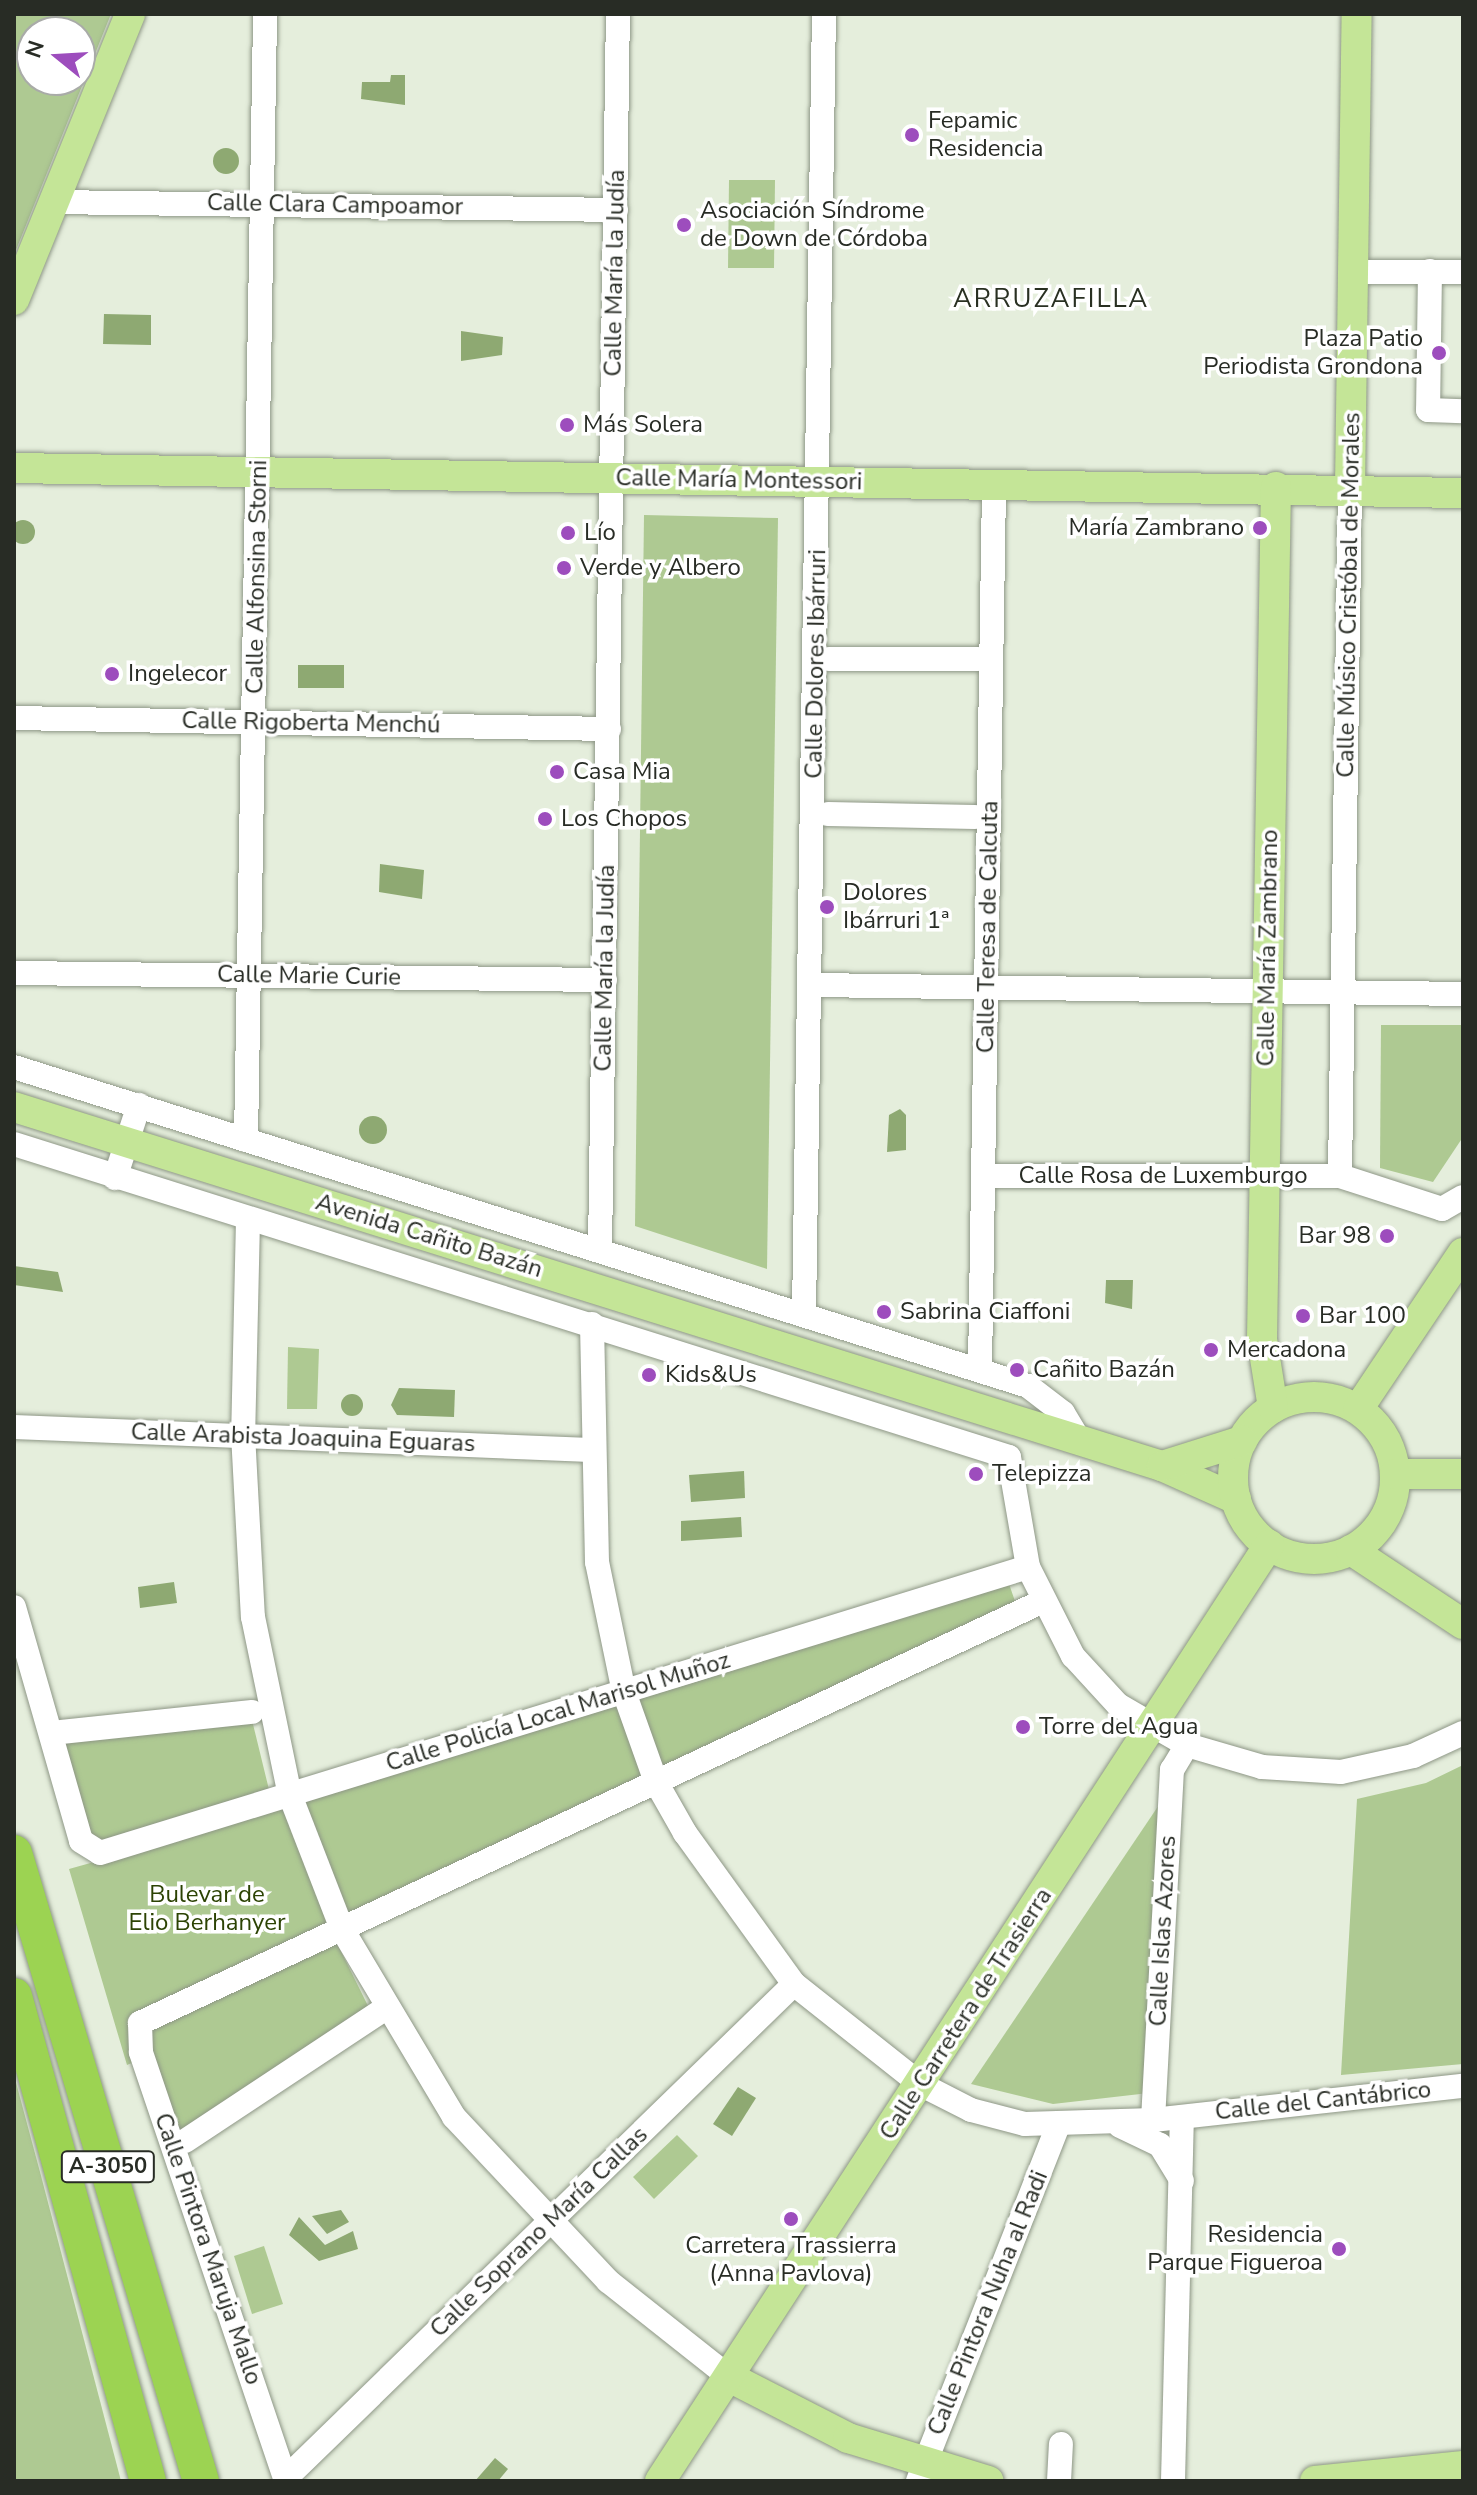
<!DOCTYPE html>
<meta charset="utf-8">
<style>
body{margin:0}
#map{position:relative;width:1477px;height:2495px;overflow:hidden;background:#e5eedc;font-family:"Nunito Sans",sans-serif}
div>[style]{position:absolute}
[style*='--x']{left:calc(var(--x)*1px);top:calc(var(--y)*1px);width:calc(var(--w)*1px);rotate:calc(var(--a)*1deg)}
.green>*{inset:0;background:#aec992}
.water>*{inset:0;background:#8ea972}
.round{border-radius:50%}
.roads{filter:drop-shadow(0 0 2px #8e9786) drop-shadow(0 0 2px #8e9786)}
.minor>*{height:24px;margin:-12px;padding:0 12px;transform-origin:12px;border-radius:12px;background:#fff}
.major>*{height:30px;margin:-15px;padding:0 15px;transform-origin:15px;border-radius:15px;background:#c4e597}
.major>.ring{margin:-15px;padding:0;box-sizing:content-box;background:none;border:30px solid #c4e597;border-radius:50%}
.highway>*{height:36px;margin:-18px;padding:0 18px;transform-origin:18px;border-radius:18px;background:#9cd352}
.dots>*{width:22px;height:22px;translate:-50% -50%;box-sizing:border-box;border:4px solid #fff;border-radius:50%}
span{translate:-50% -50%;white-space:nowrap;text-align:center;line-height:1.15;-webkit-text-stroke:7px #fff;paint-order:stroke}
.shield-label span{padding:2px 6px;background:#fff;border:2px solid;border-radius:6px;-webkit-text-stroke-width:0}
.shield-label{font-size:22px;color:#282c25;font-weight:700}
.poi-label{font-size:24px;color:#282c25}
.left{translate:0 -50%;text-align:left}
.right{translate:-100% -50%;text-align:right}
.street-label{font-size:24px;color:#282c25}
.park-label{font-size:24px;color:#2c4304}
.neighbourhood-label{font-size:26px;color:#293022;letter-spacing:2px}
.frame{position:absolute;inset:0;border:16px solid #282c25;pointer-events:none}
.north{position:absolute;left:16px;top:16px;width:80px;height:80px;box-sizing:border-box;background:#fff;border:2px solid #a9aba8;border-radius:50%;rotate:288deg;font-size:22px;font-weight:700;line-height:32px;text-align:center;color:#282c25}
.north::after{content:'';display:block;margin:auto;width:28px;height:36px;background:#9d4dbd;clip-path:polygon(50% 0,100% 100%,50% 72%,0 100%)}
</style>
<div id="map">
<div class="green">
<div style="clip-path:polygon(evenodd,14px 14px,111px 14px,14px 255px,14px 14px,80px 32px,80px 80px,32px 80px,32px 32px,80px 32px)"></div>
<div style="clip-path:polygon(729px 180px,775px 180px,774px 268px,728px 268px)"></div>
<div style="clip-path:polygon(644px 515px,778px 518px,767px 1269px,635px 1226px)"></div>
<div style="clip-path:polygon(1381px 1025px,1463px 1025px,1463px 1137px,1433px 1182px,1380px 1168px)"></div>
<div style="clip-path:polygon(288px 1347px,319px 1349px,317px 1409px,287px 1409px)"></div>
<div style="clip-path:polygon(1008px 1581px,1017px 1607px,328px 1925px,371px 2012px,178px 2141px,150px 2055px,127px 2065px,69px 1869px,94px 1862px,60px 1738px,251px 1716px,273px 1806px)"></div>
<div style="clip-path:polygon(1463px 1765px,1463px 2064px,1341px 2075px,1357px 1799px,1426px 1783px)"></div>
<div style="clip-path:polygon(1165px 1796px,1149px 2093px,1053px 2104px,971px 2084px)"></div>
<div style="clip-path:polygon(14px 2075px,40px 2172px,121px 2481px,14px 2481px)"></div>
<div style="clip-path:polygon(677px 2135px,698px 2156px,654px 2199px,633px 2177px)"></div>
<div style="clip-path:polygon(264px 2246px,283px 2304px,252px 2314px,234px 2256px)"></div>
</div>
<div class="water">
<div style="clip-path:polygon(391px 75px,405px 75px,405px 105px,361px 99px,362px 82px,390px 82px)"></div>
<div class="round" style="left:213px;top:148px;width:26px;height:26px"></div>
<div style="clip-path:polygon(104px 314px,151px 315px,151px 345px,103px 344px)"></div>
<div style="clip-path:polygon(461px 331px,503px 337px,502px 355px,461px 361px)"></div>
<div class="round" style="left:11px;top:520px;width:24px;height:24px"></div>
<div style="clip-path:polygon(298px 665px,344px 665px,344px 688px,298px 688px)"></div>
<div style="clip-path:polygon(380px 864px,424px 870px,422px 899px,379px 892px)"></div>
<div style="clip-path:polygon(900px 1109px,906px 1115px,906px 1150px,887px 1152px,889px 1115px)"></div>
<div class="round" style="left:359px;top:1116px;width:28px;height:28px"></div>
<div style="clip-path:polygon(14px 1266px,58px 1272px,63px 1292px,14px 1285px)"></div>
<div style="clip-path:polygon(1106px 1280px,1133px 1280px,1132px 1309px,1105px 1303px)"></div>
<div style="clip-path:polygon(399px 1388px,455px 1390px,454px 1417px,397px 1415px,391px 1405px)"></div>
<div class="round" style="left:341px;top:1394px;width:22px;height:22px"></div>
<div style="clip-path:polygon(744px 1471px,745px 1498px,691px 1502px,689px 1475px)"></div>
<div style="clip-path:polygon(741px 1517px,742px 1537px,681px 1541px,681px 1521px)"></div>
<div style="clip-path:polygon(174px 1582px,177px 1603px,140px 1608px,138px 1587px)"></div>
<div style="clip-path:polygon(738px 2087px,756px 2098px,732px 2136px,713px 2124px)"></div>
<div style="clip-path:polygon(341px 2210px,349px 2222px,327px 2234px,312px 2216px)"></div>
<div style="clip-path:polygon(299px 2217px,325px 2245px,353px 2231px,358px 2249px,319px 2261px,289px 2235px)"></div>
<div style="clip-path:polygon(495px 2458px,508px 2469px,498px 2481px,475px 2481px)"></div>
</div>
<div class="roads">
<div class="minor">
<div style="--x:53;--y:202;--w:563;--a:0.81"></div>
<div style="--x:1430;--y:271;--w:139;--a:90.8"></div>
<div style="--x:1428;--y:410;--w:35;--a:2"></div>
<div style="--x:1353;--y:272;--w:110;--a:0"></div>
<div style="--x:829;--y:659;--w:149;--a:0"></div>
<div style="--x:14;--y:718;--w:595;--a:1.06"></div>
<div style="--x:828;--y:814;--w:147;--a:1.2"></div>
<div style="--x:14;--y:973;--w:591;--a:0.68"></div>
<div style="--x:812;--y:985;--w:651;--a:0.79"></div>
<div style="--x:14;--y:1067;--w:1063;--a:17.46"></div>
<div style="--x:1028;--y:1386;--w:44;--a:37.6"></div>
<div style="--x:1063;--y:1413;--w:33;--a:59"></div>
<div style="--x:246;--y:1140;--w:1126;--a:-89.03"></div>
<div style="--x:14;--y:1144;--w:1043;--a:17.46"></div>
<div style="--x:1009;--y:1457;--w:112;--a:80.2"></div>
<div style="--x:1028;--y:1567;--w:100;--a:63.2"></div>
<div style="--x:1073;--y:1656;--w:67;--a:47.4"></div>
<div style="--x:1118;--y:1705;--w:80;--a:30.1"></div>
<div style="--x:1187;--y:1745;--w:78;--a:16.3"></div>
<div style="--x:1262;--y:1767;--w:79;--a:3.6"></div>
<div style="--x:1341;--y:1772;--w:74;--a:-12.5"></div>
<div style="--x:1413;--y:1756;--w:55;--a:-24.7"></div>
<div style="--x:985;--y:1176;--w:355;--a:0"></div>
<div style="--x:1340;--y:1176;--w:107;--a:17.9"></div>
<div style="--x:1442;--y:1209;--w:24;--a:-30"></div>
<div style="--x:1340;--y:1176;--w:688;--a:-89.17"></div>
<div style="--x:115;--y:1178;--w:77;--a:-71.8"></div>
<div style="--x:248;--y:1220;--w:214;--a:91.3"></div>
<div style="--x:243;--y:1434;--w:183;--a:86.9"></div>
<div style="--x:253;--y:1617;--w:182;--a:78.3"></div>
<div style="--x:290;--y:1795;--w:144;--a:68.8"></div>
<div style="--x:342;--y:1929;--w:219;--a:59.2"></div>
<div style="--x:454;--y:2117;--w:225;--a:46.8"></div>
<div style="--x:608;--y:2281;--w:154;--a:38.4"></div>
<div style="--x:600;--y:1251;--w:1237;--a:-89.17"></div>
<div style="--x:804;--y:1313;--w:1299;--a:-89.12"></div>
<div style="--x:592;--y:1324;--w:238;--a:88.8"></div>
<div style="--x:597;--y:1562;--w:133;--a:78.3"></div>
<div style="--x:624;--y:1692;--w:96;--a:70.4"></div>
<div style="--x:656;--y:1782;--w:59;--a:60.4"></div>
<div style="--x:685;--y:1833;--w:186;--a:54.2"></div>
<div style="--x:794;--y:1984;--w:161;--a:38.4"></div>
<div style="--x:920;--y:2084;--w:57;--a:27"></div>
<div style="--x:971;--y:2110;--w:56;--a:14.5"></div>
<div style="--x:1025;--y:2124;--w:128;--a:-1.8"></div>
<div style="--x:1153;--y:2120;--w:312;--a:-6.3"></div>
<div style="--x:980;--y:1369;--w:885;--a:-89.09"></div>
<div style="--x:14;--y:1427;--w:577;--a:2.28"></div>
<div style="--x:14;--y:1607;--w:243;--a:74"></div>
<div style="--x:81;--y:1841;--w:22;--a:32"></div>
<div style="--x:100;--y:1853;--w:971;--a:-17.13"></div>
<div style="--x:61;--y:1732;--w:192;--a:-6"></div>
<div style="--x:1153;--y:2120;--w:351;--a:-86.9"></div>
<div style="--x:1172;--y:1770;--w:29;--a:-59"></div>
<div style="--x:1120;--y:2126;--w:44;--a:25.4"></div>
<div style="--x:1160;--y:2145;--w:42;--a:58.6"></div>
<div style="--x:185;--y:2141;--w:241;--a:-33.5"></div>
<div style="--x:285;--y:2479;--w:710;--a:-44.2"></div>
<div style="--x:286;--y:2481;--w:453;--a:-108.7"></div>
<div style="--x:141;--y:2052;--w:29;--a:-92"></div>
<div style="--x:140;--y:2023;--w:995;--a:-25.04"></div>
<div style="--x:918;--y:2481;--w:383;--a:-68.5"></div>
<div style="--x:1059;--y:2481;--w:37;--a:-87"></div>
<div style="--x:1173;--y:2481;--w:364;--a:-88.6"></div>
</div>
<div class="major">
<div style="--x:14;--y:300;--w:309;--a:-67.9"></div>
<div style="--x:14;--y:468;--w:1449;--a:0.99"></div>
<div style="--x:1350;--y:488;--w:474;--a:-89.2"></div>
<div style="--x:14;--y:1107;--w:1203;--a:17.37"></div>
<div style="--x:1162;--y:1466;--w:81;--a:24"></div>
<div class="ring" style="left:1233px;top:1397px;width:132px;height:132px"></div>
<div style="--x:1273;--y:1408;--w:70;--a:-99.1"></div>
<div style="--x:1262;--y:1339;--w:852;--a:-89.06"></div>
<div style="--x:1358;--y:1409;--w:188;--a:-56.1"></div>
<div style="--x:1162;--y:1466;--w:84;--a:-17.4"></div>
<div style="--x:1395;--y:1474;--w:68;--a:0"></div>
<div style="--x:1351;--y:1550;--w:134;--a:33.5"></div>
<div style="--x:729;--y:2377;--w:134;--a:27.1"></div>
<div style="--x:848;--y:2438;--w:147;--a:17"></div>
<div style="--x:660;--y:2481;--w:1117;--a:-56.95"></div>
<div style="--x:1315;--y:2481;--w:149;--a:-5.8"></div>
</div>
<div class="highway">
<div style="--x:14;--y:1853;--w:655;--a:73.42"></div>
<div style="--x:14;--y:1996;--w:503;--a:74.56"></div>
</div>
</div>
<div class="dots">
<div style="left:912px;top:135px;background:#9d4dbd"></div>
<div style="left:684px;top:225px;background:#9d4dbd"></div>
<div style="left:1439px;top:353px;background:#9d4dbd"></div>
<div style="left:567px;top:425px;background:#9d4dbd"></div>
<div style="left:1260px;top:528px;background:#9d4dbd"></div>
<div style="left:568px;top:533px;background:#9d4dbd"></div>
<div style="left:564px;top:568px;background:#9d4dbd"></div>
<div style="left:112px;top:674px;background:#9d4dbd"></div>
<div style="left:557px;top:772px;background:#9d4dbd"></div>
<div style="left:545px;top:819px;background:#9d4dbd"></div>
<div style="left:827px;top:907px;background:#9d4dbd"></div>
<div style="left:1387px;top:1236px;background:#9d4dbd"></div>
<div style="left:884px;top:1312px;background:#9d4dbd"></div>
<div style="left:1303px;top:1316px;background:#9d4dbd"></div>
<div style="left:1211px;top:1350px;background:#9d4dbd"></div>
<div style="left:1017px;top:1370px;background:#9d4dbd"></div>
<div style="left:649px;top:1375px;background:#9d4dbd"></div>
<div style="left:976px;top:1474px;background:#9d4dbd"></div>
<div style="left:1023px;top:1727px;background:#9d4dbd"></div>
<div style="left:791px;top:2219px;background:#9d4dbd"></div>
<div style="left:1339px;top:2249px;background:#9d4dbd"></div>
</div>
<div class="shield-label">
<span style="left:108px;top:2167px">A-3050</span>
</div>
<div class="poi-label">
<span class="left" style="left:928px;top:135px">Fepamic<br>Residencia</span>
<span class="left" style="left:700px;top:225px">Asociación Síndrome<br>de Down de Córdoba</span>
<span class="right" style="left:1423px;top:353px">Plaza Patio<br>Periodista Grondona</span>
<span class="left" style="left:583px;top:425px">Más Solera</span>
<span class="right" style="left:1244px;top:528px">María Zambrano</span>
<span class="left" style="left:584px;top:533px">Lío</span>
<span class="left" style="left:580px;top:568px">Verde y Albero</span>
<span class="left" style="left:128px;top:674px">Ingelecor</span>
<span class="left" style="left:573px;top:772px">Casa Mia</span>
<span class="left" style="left:561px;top:819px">Los Chopos</span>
<span class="left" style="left:843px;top:907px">Dolores<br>Ibárruri 1ª</span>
<span class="right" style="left:1371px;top:1236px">Bar 98</span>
<span class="left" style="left:900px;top:1312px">Sabrina Ciaffoni</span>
<span class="left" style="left:1319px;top:1316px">Bar 100</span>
<span class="left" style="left:1227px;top:1350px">Mercadona</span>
<span class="left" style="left:1033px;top:1370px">Cañito Bazán</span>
<span class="left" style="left:665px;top:1375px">Kids&amp;Us</span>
<span class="left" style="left:992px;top:1474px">Telepizza</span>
<span class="left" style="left:1039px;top:1727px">Torre del Agua</span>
<span class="right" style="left:1323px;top:2249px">Residencia<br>Parque Figueroa</span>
<span style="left:791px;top:2260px">Carretera Trassierra<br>(Anna Pavlova)</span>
</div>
<div class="street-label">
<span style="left:335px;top:205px;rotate:1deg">Calle Clara Campoamor</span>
<span style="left:615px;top:273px;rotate:-89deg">Calle María la Judía</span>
<span style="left:739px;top:480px;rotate:1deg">Calle María Montessori</span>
<span style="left:257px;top:577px;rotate:-89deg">Calle Alfonsina Storni</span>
<span style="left:1349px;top:595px;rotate:-89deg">Calle Músico Cristóbal de Morales</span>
<span style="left:816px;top:664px;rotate:-89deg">Calle Dolores Ibárruri</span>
<span style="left:311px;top:723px;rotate:1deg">Calle Rigoberta Menchú</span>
<span style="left:988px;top:927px;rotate:-89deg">Calle Teresa de Calcuta</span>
<span style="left:1268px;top:948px;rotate:-89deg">Calle María Zambrano</span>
<span style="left:605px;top:968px;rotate:-89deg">Calle María la Judía</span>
<span style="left:309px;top:976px;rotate:1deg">Calle Marie Curie</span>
<span style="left:1163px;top:1176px">Calle Rosa de Luxemburgo</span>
<span style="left:429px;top:1236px;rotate:17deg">Avenida Cañito Bazán</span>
<span style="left:303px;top:1438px;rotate:2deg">Calle Arabista Joaquina Eguaras</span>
<span style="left:558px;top:1712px;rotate:-17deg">Calle Policía Local Marisol Muñoz</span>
<span style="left:1163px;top:1931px;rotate:-87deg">Calle Islas Azores</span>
<span style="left:966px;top:2014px;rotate:-57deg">Calle Carretera de Trasierra</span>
<span style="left:1323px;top:2101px;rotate:-6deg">Calle del Cantábrico</span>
<span style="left:539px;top:2232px;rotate:-44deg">Calle Soprano María Callas</span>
<span style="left:208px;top:2249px;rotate:71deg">Calle Pintora Maruja Mallo</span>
<span style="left:988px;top:2303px;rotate:-68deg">Calle Pintora Nuha al Radi</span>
</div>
<div class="park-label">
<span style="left:207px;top:1909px">Bulevar de<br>Elio Berhanyer</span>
</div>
<div class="neighbourhood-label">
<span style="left:1051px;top:299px">ARRUZAFILLA</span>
</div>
<div class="frame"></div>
<div class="north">N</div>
</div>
